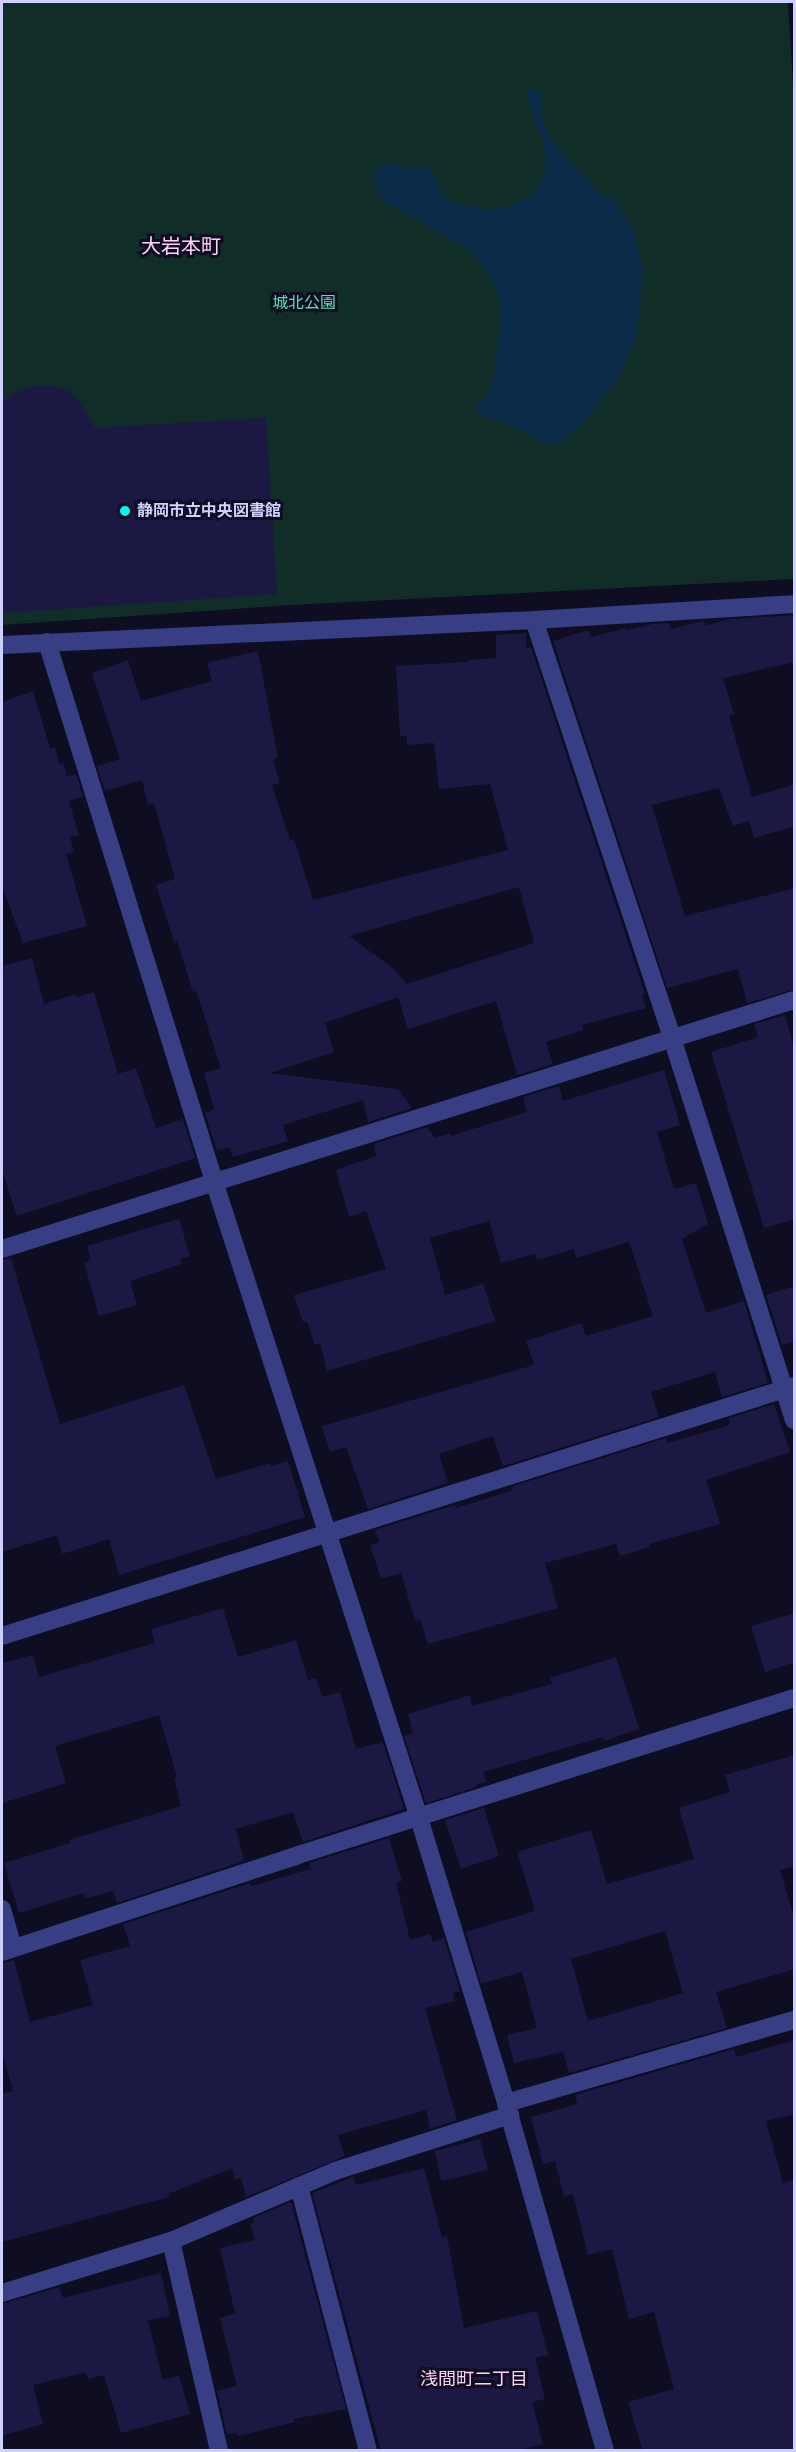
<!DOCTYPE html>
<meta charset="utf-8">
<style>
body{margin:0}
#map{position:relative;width:796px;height:2452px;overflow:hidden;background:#0e0d22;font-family:Helvetica,"Noto Sans JP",sans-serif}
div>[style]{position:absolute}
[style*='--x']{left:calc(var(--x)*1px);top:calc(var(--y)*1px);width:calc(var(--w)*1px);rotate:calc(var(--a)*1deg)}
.green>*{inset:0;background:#102d28}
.water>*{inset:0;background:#0b2b48}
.building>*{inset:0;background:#1b1944}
.street>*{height:18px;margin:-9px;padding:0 9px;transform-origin:9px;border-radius:9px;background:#373e83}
.dots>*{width:16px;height:16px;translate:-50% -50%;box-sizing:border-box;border:3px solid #0e0d22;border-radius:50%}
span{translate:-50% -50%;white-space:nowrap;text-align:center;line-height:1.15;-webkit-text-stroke:6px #0e0d22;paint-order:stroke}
.park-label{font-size:16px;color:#57e2ac}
.poi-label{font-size:16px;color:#ced0ff;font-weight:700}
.left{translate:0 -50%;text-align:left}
.neighbourhood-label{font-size:18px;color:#ffd0f5}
.quarter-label{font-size:20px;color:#ffd0f5}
.frame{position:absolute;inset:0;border:3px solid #ced0ff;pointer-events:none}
</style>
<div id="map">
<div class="green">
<div style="clip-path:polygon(2px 2px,788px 2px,794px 102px,794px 579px,292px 605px,2px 625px)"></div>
</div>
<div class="water">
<div style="clip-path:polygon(533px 88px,541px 92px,541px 116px,551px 139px,599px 194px,615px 200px,633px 230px,643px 270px,636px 338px,618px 378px,581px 425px,558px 444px,544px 443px,505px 423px,473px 411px,490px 391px,495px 369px,501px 320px,499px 297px,491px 278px,471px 251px,386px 202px,377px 191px,373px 175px,380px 167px,396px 162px,403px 169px,416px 166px,431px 168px,440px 192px,453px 203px,495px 210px,514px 205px,530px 196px,540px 185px,546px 160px,543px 138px,526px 97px,529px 89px)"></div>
</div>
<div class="building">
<div style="clip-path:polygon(33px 386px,53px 386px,70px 392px,80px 403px,95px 428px,266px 418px,277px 594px,2px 613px,2px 403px,14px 393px)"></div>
<div style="clip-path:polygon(795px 615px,795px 662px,723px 678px,734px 714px,729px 716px,752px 797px,795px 784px,795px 826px,754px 838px,749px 821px,733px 826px,719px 788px,652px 805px,685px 916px,795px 888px,795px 989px,747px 1003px,738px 969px,667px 988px,553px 641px,588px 630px,591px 637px,626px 628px,627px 630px,653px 624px,669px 623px,670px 629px,704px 621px,705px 626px,729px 619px)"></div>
<div style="clip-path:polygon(evenodd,526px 633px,526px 649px,531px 647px,645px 994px,642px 994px,646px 1008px,582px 1025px,583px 1030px,546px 1042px,553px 1064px,517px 1075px,496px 1001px,408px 1029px,398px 997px,325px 1023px,334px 1052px,270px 1073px,398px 1089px,412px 1108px,368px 1122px,363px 1100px,283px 1125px,288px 1141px,233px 1157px,229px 1147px,217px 1151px,205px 1113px,214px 1109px,204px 1073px,221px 1068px,196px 991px,193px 992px,177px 941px,174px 942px,156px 885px,175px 879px,154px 803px,148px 805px,142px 780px,105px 791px,97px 766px,120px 759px,92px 673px,128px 660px,141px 701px,212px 681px,207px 663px,258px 651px,278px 758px,273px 760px,280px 783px,272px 785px,290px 840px,294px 839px,313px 900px,508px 850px,490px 784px,439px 789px,434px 743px,407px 745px,407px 736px,400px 736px,396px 666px,467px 662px,467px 660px,496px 658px,496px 635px,526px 633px,519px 887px,534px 943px,407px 984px,394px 969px,349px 936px,519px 887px)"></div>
<div style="clip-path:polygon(33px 691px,50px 748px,55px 747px,59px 764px,63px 763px,67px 776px,76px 774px,83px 797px,69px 801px,79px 835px,70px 837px,74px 852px,66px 854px,87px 926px,23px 943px,2px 886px,2px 702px)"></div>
<div style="clip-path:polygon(32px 958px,44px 1004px,76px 994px,77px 997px,94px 992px,118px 1074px,136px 1068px,156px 1128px,183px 1119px,195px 1158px,17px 1216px,2px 1170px,2px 966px)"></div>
<div style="clip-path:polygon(785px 1015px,795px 1052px,795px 1219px,764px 1228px,711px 1052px,758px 1037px,754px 1024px)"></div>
<div style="clip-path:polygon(664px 1070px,680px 1125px,657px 1132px,674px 1189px,696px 1183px,708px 1224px,682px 1239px,706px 1313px,744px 1301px,768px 1383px,722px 1397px,715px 1372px,651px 1392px,659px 1417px,503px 1466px,493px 1436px,439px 1454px,448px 1483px,368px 1509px,346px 1447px,330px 1452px,322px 1426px,534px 1365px,526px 1341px,581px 1323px,586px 1336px,653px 1316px,629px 1242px,576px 1258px,574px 1249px,537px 1260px,535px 1254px,501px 1263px,489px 1221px,430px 1238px,445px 1295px,483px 1284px,495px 1321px,327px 1371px,320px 1343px,315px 1345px,307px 1321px,303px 1322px,294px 1295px,386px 1269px,366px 1211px,349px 1217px,336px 1170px,376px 1156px,374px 1144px,427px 1127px,435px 1138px,450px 1133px,451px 1136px,527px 1112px,523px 1097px,559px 1086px,563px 1101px)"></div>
<div style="clip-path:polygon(179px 1219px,190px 1256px,180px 1259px,181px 1264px,130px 1281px,137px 1305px,99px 1316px,84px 1262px,91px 1260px,87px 1246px)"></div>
<div style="clip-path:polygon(11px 1258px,60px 1424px,184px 1385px,216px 1479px,270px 1463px,271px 1466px,288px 1461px,305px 1517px,119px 1575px,109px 1539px,62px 1554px,57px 1535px,2px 1552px,2px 1260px)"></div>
<div style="clip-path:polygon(795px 1286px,795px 1341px,782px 1345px,766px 1295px)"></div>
<div style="clip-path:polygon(774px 1404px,790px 1452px,706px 1480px,720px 1524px,649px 1544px,650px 1547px,620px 1556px,616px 1544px,545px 1563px,558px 1608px,428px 1644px,420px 1619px,415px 1620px,401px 1573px,381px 1579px,370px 1545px,379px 1542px,375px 1530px,455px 1505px,456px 1508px,512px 1491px,510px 1487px,666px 1438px,667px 1443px,727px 1426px,730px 1424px,729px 1418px)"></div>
<div style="clip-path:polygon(223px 1608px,238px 1657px,296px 1640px,308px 1680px,316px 1678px,322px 1697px,340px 1692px,356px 1749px,383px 1742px,404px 1809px,303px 1842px,293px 1812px,236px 1829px,244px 1861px,117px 1903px,113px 1891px,85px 1899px,83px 1893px,19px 1913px,4px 1863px,70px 1843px,69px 1840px,181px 1806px,174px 1778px,177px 1777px,159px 1715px,55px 1746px,66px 1783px,2px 1803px,2px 1663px,33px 1655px,39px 1677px,155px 1643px,151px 1629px)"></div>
<div style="clip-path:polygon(795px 1613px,795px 1662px,765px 1672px,751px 1626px)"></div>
<div style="clip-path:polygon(616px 1657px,639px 1729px,604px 1741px,603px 1737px,483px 1772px,486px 1782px,476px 1785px,477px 1787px,426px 1803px,404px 1736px,413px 1733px,408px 1714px,470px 1695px,472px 1706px,552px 1684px,550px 1678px)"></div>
<div style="clip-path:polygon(evenodd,795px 1755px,795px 1866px,780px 1870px,795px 1920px,795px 1969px,716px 1992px,727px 2028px,569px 2073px,563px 2052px,514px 2063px,507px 2035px,537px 2028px,522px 1972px,481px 1984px,466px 1932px,535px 1911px,517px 1852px,591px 1830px,607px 1884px,694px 1859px,679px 1808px,730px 1792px,725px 1775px,795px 1755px,665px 1931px,683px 1993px,588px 2021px,571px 1959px,665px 1931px)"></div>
<div style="clip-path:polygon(484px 1808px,499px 1856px,461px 1869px,445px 1820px)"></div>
<div style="clip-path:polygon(389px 1838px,402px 1881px,396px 1883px,410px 1940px,430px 1934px,433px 1942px,444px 1938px,460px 1991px,453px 1993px,455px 2001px,425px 2008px,457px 2120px,430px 2129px,426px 2110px,338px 2135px,345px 2156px,246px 2197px,241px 2178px,235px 2180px,232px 2168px,168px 2194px,169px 2197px,2px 2242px,2px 2093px,13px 2092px,2px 2050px,2px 1963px,14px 1960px,30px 2022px,93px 2005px,80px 1960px,130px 1946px,123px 1924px,250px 1883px,251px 1886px,311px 1869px,309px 1863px)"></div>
<div style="clip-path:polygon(795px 2040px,795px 2114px,766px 2121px,783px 2183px,795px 2180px,795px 2451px,643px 2451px,628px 2402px,674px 2389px,654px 2312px,629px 2319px,612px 2249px,588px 2255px,573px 2194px,564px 2196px,555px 2161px,543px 2164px,531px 2117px,577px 2104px,575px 2095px,734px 2049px,736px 2057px)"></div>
<div style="clip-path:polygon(480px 2139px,488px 2170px,441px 2181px,435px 2151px)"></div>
<div style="clip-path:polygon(424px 2168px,442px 2237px,447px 2236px,464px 2328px,537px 2311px,548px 2355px,535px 2358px,545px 2399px,532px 2402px,543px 2444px,516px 2451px,381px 2451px,312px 2193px,353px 2177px,356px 2185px)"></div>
<div style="clip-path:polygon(291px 2202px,346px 2409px,294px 2419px,295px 2422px,238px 2436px,237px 2433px,227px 2434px,217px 2391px,237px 2386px,220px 2318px,235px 2313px,220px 2248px,255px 2240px,250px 2224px,254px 2223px,253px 2218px)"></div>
<div style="clip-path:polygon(161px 2273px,170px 2316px,148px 2320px,163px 2380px,179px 2376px,190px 2414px,121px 2433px,104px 2375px,88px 2379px,86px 2372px,33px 2385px,43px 2424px,2px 2436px,2px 2304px,59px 2287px,63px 2298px)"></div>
</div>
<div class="street">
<div style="--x:534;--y:620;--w:440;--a:71.7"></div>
<div style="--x:672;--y:1038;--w:401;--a:72.3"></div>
<div style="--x:47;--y:642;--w:564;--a:72.79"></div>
<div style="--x:214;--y:1181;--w:669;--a:72.16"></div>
<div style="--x:419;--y:1818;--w:298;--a:73"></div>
<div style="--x:506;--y:2103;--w:361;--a:74.1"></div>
<div style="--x:2;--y:645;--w:533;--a:-2.69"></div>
<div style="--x:534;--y:620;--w:260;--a:-3.5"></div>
<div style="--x:2;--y:1249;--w:830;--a:-17.45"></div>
<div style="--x:2;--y:1636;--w:831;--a:-17.52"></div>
<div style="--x:2;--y:1909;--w:41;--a:74.2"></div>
<div style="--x:2;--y:1952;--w:311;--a:-18.1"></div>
<div style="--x:298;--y:1855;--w:520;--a:-17.56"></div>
<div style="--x:506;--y:2103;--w:300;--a:-16.1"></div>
<div style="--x:299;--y:2186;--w:273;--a:75.4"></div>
<div style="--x:171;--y:2241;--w:214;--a:77.1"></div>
<div style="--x:2;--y:2293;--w:177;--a:-17.1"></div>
<div style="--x:171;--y:2241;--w:178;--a:-23.1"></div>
<div style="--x:335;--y:2171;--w:184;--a:-17.7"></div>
</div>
<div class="dots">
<div style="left:125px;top:511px;background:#00f9ef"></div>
</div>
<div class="park-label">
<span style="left:304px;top:303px">城北公園</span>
</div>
<div class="poi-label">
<span class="left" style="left:137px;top:511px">静岡市立中央図書館</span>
</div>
<div class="neighbourhood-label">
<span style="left:474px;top:2379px">浅間町二丁目</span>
</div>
<div class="quarter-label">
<span style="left:181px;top:246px">大岩本町</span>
</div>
<div class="frame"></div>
</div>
